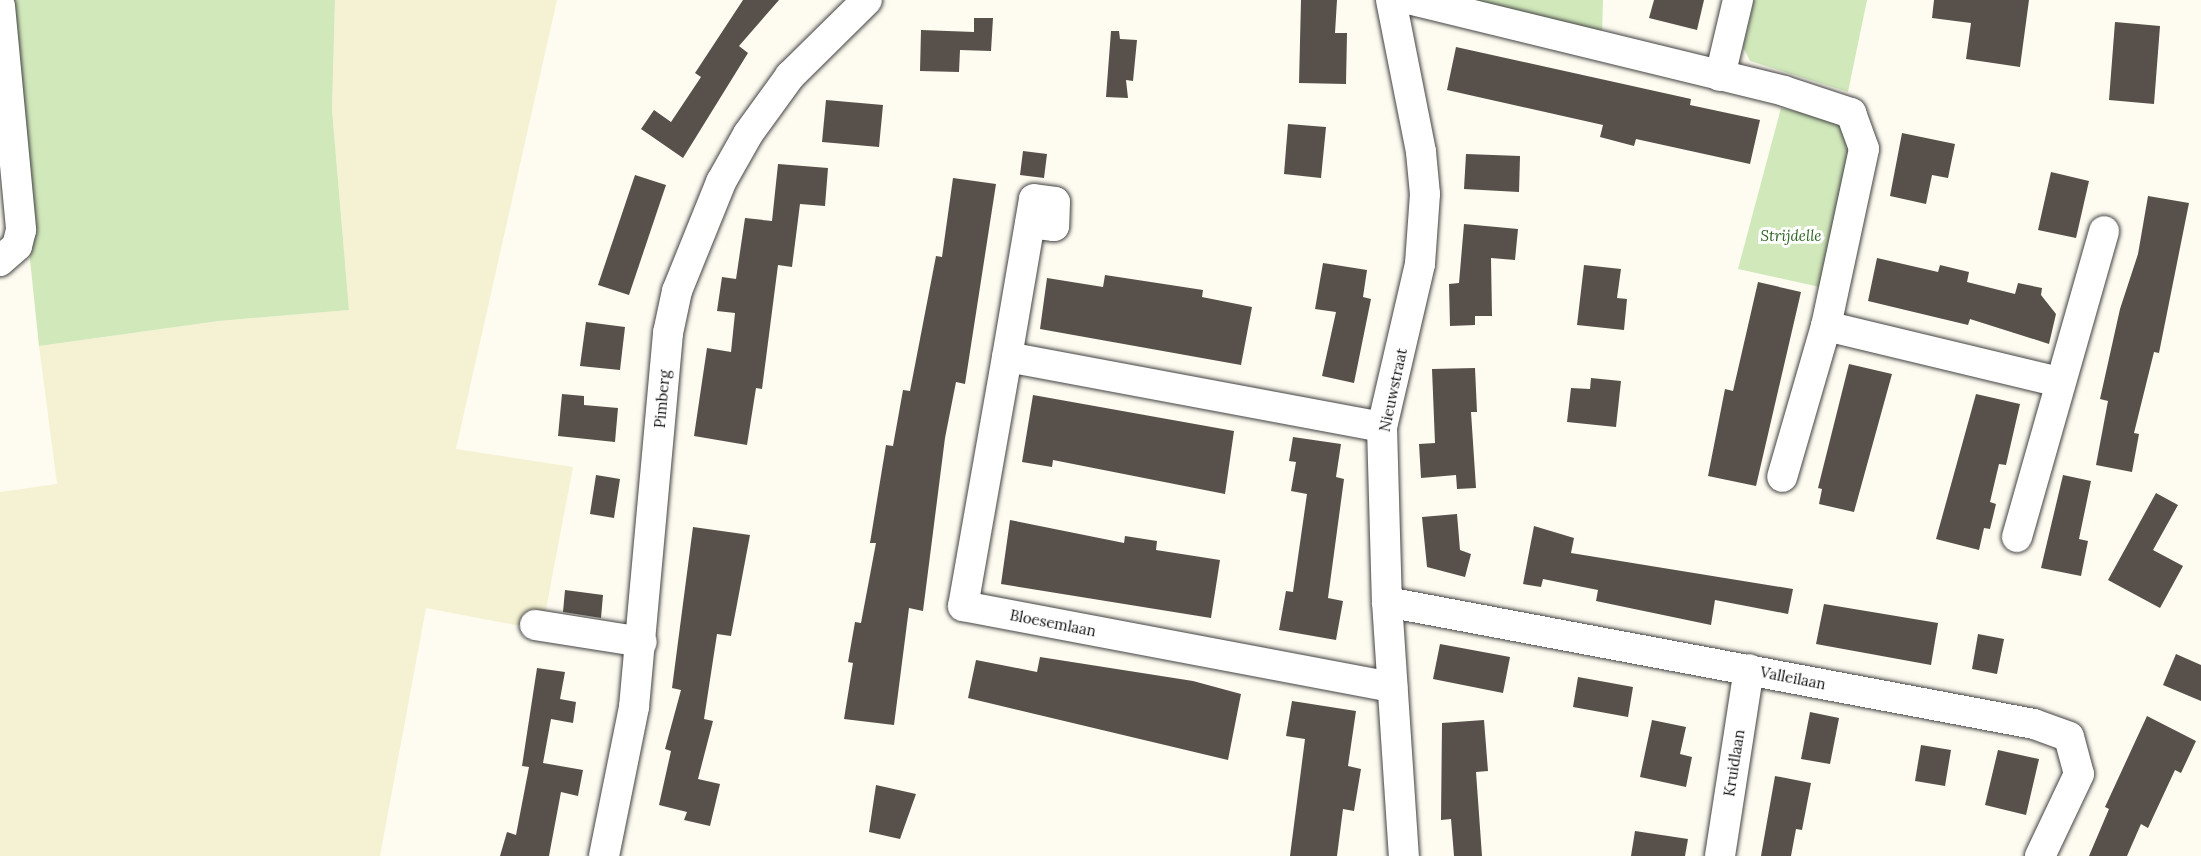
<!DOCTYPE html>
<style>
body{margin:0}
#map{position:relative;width:2201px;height:856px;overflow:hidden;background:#fefcf1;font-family:Lora,serif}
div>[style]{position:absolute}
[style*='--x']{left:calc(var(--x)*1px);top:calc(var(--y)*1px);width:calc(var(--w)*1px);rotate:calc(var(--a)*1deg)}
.farmland>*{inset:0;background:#f4f2d2}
.green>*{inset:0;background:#d1e8bb}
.building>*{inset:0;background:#57504b}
.roads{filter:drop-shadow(0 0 2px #424242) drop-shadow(0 0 2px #424242)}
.minor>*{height:30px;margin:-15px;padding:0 15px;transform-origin:15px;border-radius:15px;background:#fff}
span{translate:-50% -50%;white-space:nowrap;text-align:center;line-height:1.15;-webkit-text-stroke:6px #fff;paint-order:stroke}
.park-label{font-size:15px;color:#2c6521;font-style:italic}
.street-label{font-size:15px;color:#0f0f0f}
</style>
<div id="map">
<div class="farmland">
<div style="clip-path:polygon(335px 0,557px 0,456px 449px,573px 467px,542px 630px,426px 608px,380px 856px,0 856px,0 492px,57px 484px,39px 346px,219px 321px,349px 310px,332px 109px)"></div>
</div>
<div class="green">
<div style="clip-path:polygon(3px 0,335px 0,332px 109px,349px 310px,219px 321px,39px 346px)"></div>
<div style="clip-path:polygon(1465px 0,1603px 0,1602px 34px)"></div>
<div style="clip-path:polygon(1754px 0,1867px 0,1848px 92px,1750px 61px,1743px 47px)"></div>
<div style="clip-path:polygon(1781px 108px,1837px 121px,1852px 151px,1824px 288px,1738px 269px)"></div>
</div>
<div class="building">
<div style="clip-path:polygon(743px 0,779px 0,739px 46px,748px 53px,683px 158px,641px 129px,654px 110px,671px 122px,701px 77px,695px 73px)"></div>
<div style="clip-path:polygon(1301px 0,1337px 0,1335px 33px,1347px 33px,1346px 84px,1299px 83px)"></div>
<div style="clip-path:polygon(1654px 0,1704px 0,1697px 30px,1649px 18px)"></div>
<div style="clip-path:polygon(1934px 0,2029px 0,2020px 67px,1966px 59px,1971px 23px,1932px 18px)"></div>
<div style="clip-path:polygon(974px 18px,993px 18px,991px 51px,960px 50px,959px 72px,920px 71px,921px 30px,974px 32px)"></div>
<div style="clip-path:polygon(2115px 22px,2160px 26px,2154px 104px,2109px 100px)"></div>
<div style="clip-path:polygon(1111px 31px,1119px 31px,1120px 39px,1137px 40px,1133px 81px,1126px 80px,1128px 98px,1106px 97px)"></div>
<div style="clip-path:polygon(1456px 47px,1691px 99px,1690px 105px,1760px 120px,1750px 164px,1636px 139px,1634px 146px,1600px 137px,1603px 125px,1447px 90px)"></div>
<div style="clip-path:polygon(826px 100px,883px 105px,879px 147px,822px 142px)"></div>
<div style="clip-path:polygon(1288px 124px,1326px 127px,1321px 178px,1284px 174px)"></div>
<div style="clip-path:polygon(1902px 133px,1955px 144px,1948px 178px,1932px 175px,1926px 204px,1890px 196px)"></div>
<div style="clip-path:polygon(1023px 151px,1047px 154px,1044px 178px,1020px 175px)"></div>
<div style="clip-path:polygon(1466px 154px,1520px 156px,1519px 192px,1464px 189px)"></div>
<div style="clip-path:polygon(778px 164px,828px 168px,825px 206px,800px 204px,792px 267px,778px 265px,762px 389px,756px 388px,747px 445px,694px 436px,707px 348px,731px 352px,735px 313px,717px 311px,722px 277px,736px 279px,745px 218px,772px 221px)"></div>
<div style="clip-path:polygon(2051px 172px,2089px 181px,2076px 238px,2038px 230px)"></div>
<div style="clip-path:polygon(635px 175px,666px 185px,629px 295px,598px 285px)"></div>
<div style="clip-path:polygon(953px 178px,996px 184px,965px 384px,956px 382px,945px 438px,923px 611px,909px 608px,894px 725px,844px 719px,853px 663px,848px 662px,855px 622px,861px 623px,876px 543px,870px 543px,886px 445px,893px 446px,903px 390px,910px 391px,936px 256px,942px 257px)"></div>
<div style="clip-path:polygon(2148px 196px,2189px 203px,2159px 353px,2154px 352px,2134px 433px,2139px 434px,2132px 472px,2096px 465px,2108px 401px,2100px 399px,2120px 309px,2138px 254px)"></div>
<div style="clip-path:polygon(1464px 224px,1518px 229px,1515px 260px,1491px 258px,1492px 316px,1475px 316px,1475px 325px,1450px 326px,1449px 284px,1459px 283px)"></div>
<div style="clip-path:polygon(1877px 258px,1938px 272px,1940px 265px,1969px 272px,1967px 282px,2015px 294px,2018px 283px,2042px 288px,2041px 295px,2056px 314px,2049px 344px,1970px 319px,1968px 325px,1868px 301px)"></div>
<div style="clip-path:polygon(1323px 263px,1367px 270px,1363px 297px,1371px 299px,1354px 383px,1322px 376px,1336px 312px,1315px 309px)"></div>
<div style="clip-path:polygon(1584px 265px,1621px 269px,1617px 298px,1627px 299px,1624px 330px,1577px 325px)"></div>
<div style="clip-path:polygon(1105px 275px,1203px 290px,1202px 297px,1252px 307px,1241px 365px,1040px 329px,1047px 278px,1103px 287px)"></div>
<div style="clip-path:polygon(1758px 282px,1801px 292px,1756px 486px,1708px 476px,1725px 389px,1733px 391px)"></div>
<div style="clip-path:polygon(586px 322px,625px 327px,620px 370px,580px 366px)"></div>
<div style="clip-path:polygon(1849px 364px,1892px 374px,1854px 512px,1819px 504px,1822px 489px,1818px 488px)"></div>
<div style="clip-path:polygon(1475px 368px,1477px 412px,1471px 412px,1476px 488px,1457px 489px,1456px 475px,1421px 478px,1419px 444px,1435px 443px,1432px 369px)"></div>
<div style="clip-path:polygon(1591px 378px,1621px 381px,1616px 427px,1567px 422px,1571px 388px,1590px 389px)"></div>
<div style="clip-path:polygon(562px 394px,584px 396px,584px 405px,618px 408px,615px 442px,558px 436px)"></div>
<div style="clip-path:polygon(1976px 394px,2020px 404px,2006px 465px,1999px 464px,1990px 502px,1996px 504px,1990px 529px,1984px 528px,1979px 550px,1936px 539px)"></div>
<div style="clip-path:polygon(1033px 395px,1234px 431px,1225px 494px,1053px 460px,1052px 467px,1022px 462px)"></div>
<div style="clip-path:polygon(1293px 437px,1341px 444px,1336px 477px,1344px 479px,1328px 598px,1343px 601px,1336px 640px,1279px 630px,1286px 591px,1293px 592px,1307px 494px,1291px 491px,1296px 462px,1289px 461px)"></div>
<div style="clip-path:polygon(596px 475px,620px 479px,614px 518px,590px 514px)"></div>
<div style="clip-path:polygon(2063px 475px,2091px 481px,2079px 539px,2088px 541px,2081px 576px,2041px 568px)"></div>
<div style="clip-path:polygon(2156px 493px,2178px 505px,2153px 550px,2183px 566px,2160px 608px,2108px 580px)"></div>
<div style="clip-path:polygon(1457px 514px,1460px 550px,1471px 554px,1465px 577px,1427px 567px,1422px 517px)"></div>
<div style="clip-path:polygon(1010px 520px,1124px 543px,1125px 536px,1157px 541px,1156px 550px,1220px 560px,1211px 618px,1001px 584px)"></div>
<div style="clip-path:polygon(1534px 526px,1574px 538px,1571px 553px,1793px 589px,1788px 614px,1715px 600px,1711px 625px,1596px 601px,1598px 590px,1543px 579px,1541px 587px,1523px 584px)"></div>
<div style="clip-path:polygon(693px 527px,750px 535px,731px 636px,717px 634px,704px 719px,713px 721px,698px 779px,720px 784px,710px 826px,684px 820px,687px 812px,659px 805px,671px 751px,665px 749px,681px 690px,672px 688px)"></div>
<div style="clip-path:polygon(565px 590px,603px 595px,601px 618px,563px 612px)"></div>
<div style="clip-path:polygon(1824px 604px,1938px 623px,1931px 665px,1816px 644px)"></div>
<div style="clip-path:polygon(1978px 634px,2004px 639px,1997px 674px,1972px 669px)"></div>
<div style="clip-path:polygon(1440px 644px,1510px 657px,1503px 693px,1433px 679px)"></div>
<div style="clip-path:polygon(2176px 654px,2201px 665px,2201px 701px,2163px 685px)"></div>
<div style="clip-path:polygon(1040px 657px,1193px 681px,1241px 694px,1228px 760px,968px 698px,976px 660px,1037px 672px)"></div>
<div style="clip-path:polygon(537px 668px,565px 672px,560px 699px,576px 702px,573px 723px,551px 719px,543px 763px,583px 770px,578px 796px,561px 792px,549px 856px,500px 856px,507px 832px,516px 835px,529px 767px,522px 766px)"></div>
<div style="clip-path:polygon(1578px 677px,1633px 687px,1628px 717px,1573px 707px)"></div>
<div style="clip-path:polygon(1292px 701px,1356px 711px,1348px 766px,1361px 769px,1354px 811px,1343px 809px,1337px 856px,1290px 856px,1305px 739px,1286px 736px)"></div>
<div style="clip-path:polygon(1810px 712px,1839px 718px,1830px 764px,1801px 759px)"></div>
<div style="clip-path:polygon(2147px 716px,2196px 741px,2181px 773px,2175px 770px,2148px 828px,2141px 824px,2127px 856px,2089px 856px,2109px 809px,2105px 807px)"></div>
<div style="clip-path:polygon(1484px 720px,1488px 771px,1476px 772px,1482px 856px,1454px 856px,1451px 819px,1441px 820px,1442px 723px)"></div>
<div style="clip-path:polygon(1652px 720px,1686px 727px,1680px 754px,1692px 757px,1686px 787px,1640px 777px)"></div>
<div style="clip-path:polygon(1921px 745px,1951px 750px,1945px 786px,1915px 781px)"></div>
<div style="clip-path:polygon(1998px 750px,2039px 759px,2026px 815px,1985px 805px)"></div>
<div style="clip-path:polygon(1775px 776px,1811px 783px,1802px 830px,1796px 829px,1791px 856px,1761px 856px)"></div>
<div style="clip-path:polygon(876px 785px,916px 794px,900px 839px,869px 832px)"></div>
<div style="clip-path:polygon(1635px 831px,1688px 839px,1685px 856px,1631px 856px)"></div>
</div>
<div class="roads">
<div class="minor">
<div style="--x:1391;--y:0;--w:155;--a:78.8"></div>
<div style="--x:1421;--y:152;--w:42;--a:84.6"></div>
<div style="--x:1425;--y:194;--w:70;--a:94.1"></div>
<div style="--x:1420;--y:264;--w:167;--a:103.1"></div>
<div style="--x:1382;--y:427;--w:175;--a:88.4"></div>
<div style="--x:1387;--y:602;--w:255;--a:86.2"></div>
<div style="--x:1412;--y:0;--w:383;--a:13.7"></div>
<div style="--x:1784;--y:91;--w:71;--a:18.2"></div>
<div style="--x:1851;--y:113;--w:38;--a:70"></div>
<div style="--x:1864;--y:149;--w:181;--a:102.1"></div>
<div style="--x:1826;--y:326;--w:157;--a:106.2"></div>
<div style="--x:0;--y:6;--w:225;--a:84.6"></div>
<div style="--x:21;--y:230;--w:16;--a:104"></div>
<div style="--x:17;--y:246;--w:23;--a:139"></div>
<div style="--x:1720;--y:76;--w:78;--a:-76.7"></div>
<div style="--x:1826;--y:326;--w:241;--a:13.5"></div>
<div style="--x:1007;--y:357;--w:160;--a:-80.3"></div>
<div style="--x:1034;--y:199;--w:21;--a:8"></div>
<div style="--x:1055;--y:202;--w:24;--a:92"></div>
<div style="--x:1054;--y:226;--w:24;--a:-173"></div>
<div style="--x:1382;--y:427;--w:381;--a:-169.4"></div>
<div style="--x:1007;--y:357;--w:253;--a:100"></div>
<div style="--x:963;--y:606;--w:437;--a:10.7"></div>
<div style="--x:2017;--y:537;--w:318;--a:-74.1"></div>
<div style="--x:1387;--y:602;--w:658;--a:10.68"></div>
<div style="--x:2034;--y:724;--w:37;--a:20"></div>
<div style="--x:2069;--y:737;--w:38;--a:75"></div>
<div style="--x:2079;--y:774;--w:91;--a:115.4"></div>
<div style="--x:535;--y:625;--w:108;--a:9"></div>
<div style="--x:604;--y:856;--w:152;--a:-78.6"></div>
<div style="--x:634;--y:707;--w:376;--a:-84.8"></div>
<div style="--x:668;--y:333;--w:43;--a:-77.9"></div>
<div style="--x:677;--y:291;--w:118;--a:-68"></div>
<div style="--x:721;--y:182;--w:55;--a:-60.6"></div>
<div style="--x:748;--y:134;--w:72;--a:-54.1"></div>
<div style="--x:790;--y:76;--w:108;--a:-44.6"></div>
<div style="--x:1720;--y:856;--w:189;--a:-81.2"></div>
</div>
</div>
<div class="park-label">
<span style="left:1791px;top:236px">Strijdelle</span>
</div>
<div class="street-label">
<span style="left:1393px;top:390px;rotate:-78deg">Nieuwstraat</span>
<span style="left:662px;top:399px;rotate:-85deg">Pimberg</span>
<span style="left:1053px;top:623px;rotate:11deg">Bloesemlaan</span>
<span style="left:1793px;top:678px;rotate:11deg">Valleilaan</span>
<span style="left:1734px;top:763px;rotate:-81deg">Kruidlaan</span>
</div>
</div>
